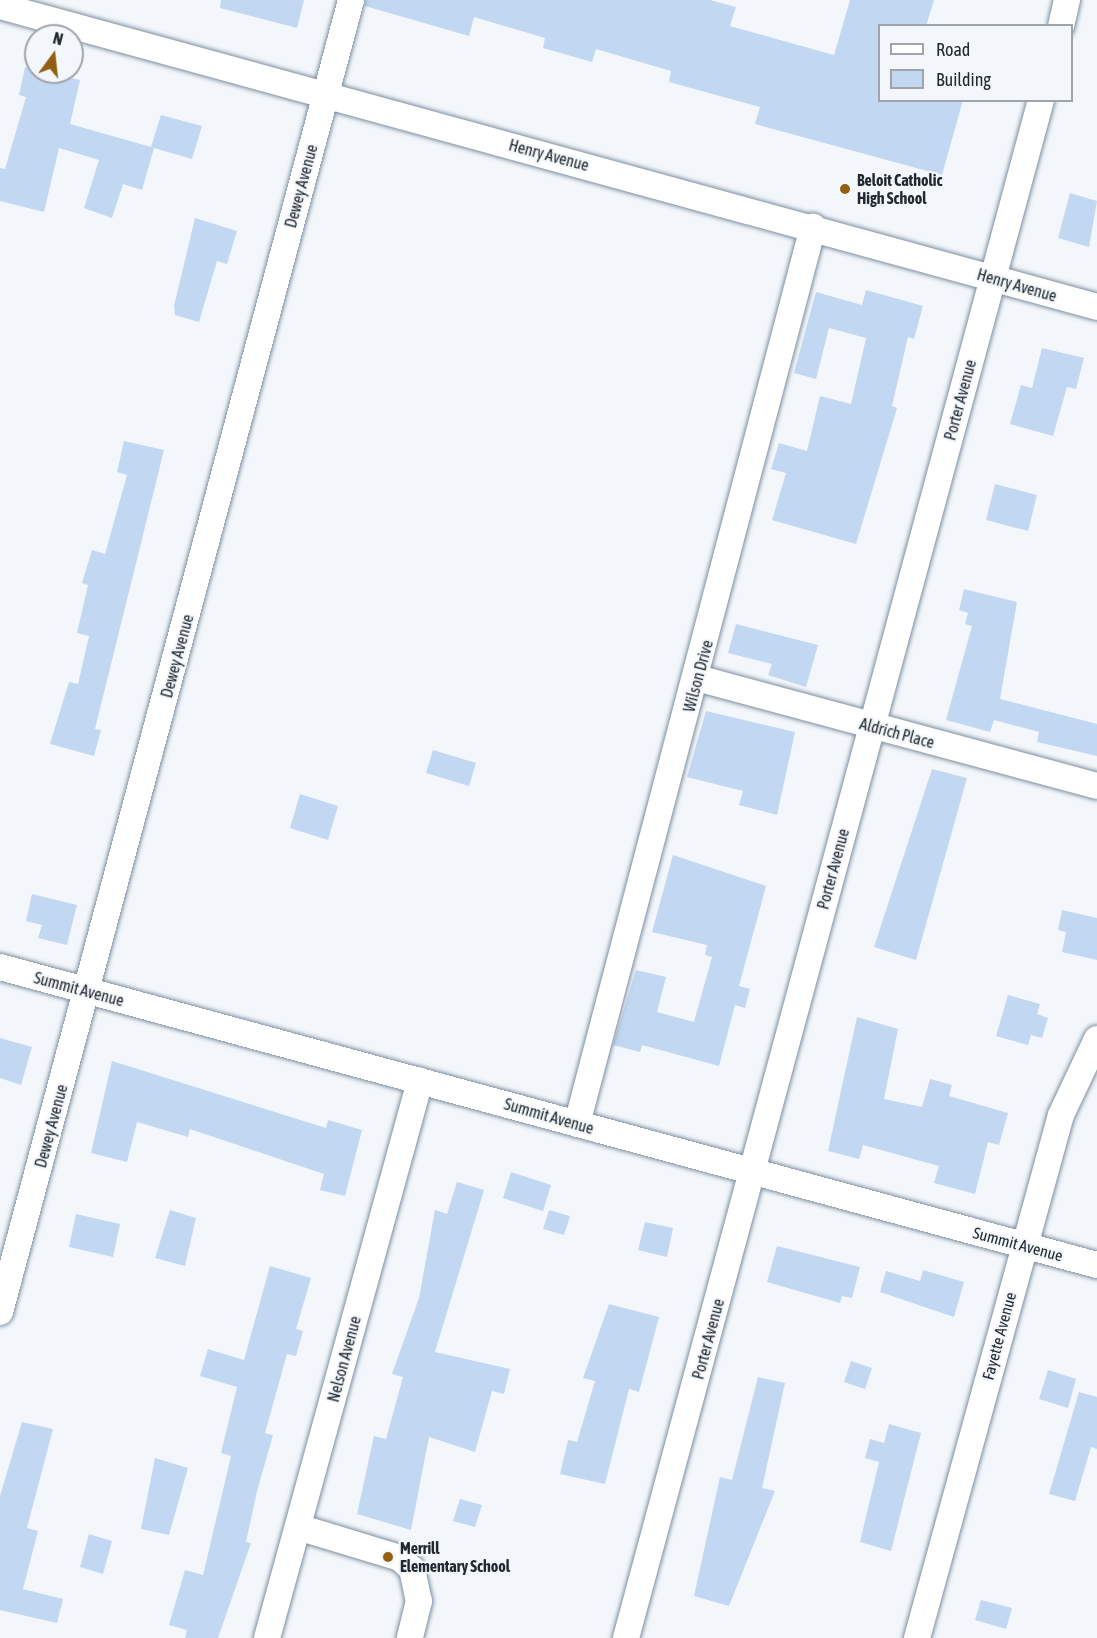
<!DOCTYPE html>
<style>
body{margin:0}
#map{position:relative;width:1097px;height:1638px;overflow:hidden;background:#f3f7fb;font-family:"Asap Condensed",sans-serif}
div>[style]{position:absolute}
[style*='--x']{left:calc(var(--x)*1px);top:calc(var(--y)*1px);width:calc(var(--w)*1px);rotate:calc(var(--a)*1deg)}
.building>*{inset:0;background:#c2d7f1}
.roads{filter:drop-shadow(0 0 2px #7f8ea1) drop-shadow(0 0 2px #7f8ea1)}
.minor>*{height:26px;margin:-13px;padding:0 13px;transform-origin:13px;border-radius:13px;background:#fff}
.dots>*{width:16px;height:16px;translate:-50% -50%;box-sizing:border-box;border:3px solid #f3f7fb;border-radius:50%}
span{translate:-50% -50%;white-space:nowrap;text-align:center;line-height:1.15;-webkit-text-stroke:4.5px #f3f7fb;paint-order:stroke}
.street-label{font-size:16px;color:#222830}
.poi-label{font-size:16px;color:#222830;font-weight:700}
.left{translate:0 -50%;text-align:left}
.legend{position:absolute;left:878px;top:24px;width:195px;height:78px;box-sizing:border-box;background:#f3f7fb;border:2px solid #9fa4aa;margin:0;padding:8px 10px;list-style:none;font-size:18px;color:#222830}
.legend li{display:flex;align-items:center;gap:12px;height:30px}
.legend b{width:30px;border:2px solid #9fa4aa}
.north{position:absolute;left:24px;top:24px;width:60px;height:60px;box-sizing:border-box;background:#f3f7fb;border:2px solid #9fa4aa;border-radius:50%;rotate:15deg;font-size:16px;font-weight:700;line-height:24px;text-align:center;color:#222830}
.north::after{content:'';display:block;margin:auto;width:21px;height:27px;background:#936012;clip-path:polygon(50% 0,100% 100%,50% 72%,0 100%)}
</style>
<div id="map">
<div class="building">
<div style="clip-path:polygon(221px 0,304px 0,297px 28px,220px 8px)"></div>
<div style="clip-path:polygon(366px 0,710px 0,736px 7px,730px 26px,834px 55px,850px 0,934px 0,926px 26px,879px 26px,879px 100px,963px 100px,942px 175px,755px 124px,760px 107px,669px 82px,671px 71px,596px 49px,592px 62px,543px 48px,545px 38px,474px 17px,469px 36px,365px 6px)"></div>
<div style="clip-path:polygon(25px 67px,80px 80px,70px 124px,151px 147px,161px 115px,202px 126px,192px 159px,154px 148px,142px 190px,123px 184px,112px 218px,84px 208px,99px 160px,59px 148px,44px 212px,0 201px,0 168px,5px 169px,26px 97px,19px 95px)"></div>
<div style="clip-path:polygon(1070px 193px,1097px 201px,1089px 247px,1058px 238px)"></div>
<div style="clip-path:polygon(195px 218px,237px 231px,227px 264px,217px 261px,199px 322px,175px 315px,174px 306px)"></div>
<div style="clip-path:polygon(866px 290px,923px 306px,914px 339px,908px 337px,892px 406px,897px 408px,856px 544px,772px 520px,786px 473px,771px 469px,779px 443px,807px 451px,820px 396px,851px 404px,866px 338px,829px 328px,816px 379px,794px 373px,816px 292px,862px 305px)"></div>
<div style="clip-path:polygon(1042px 348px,1084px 358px,1076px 389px,1067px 387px,1053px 436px,1010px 424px,1021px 385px,1032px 388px)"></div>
<div style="clip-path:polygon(124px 441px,164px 450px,95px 729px,101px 730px,94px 756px,50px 744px,69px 682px,78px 684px,89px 636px,77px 633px,88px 585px,82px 583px,92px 550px,105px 554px,127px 475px,117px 472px)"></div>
<div style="clip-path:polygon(995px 484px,1037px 495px,1028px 531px,986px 520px)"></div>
<div style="clip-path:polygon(964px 589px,1017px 602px,1000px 699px,1097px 724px,1097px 756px,1037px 742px,1039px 732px,994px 720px,990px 732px,946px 720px,972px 626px,965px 624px,968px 613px,959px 610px)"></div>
<div style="clip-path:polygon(736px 624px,818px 645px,806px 687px,768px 675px,772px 664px,728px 653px)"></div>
<div style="clip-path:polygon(706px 711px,795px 732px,777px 815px,739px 805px,743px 791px,687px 777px)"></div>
<div style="clip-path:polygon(433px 750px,476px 763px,469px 786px,426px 773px)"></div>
<div style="clip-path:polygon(932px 769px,967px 778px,916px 960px,874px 947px)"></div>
<div style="clip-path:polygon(300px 794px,338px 806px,328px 840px,290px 828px)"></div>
<div style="clip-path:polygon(673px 855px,766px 886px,739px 986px,750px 989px,745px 1008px,735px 1005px,719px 1066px,642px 1045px,640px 1052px,613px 1045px,636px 970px,666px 977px,657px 1012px,694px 1022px,712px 957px,705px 955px,707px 945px,652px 932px)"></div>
<div style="clip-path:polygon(32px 894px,77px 905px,67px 945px,38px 938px,42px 925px,26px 921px)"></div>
<div style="clip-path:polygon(1062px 910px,1097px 918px,1097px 960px,1062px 952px,1066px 932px,1058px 930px)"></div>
<div style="clip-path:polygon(1008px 995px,1040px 1004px,1037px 1014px,1048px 1018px,1042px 1038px,1031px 1035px,1028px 1045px,996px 1036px)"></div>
<div style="clip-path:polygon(857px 1017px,898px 1029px,884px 1099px,922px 1107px,930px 1079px,952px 1085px,949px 1096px,1008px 1113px,999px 1145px,988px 1142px,975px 1194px,934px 1183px,939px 1166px,863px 1145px,859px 1159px,828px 1151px)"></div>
<div style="clip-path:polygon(0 1038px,32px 1047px,21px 1085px,0 1078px)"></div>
<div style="clip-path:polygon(112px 1061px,326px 1128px,328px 1120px,362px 1130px,345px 1196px,320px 1190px,324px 1174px,190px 1129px,188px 1137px,137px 1122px,127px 1162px,91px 1153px)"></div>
<div style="clip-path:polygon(511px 1172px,551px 1185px,543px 1211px,503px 1198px)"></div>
<div style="clip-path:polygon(457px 1182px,484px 1190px,435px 1352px,510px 1369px,504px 1394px,492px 1391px,475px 1452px,429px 1437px,411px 1530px,357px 1514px,374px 1436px,386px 1439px,403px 1377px,392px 1374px,419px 1298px,435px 1210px,447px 1214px)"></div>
<div style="clip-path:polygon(170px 1210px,196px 1218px,185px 1266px,155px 1258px)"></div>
<div style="clip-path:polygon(549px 1210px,570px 1216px,564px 1235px,543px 1229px)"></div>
<div style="clip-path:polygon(76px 1214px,120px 1224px,113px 1257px,69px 1247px)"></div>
<div style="clip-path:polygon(645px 1222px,673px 1228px,667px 1257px,638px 1250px)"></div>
<div style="clip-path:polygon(777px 1246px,860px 1267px,852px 1298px,842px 1296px,840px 1303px,767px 1282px)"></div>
<div style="clip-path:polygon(270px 1266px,311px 1278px,296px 1329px,303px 1331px,296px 1356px,287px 1354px,265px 1433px,273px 1435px,257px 1491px,246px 1542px,251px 1543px,218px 1638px,185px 1638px,187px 1630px,169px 1625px,185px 1570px,203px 1575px,231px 1456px,221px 1453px,237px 1387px,200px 1376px,208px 1349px,244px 1360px)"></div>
<div style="clip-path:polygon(923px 1270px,964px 1282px,954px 1317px,880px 1292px,886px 1271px,920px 1281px)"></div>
<div style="clip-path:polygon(609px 1304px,659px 1317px,639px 1392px,629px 1389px,605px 1484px,560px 1474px,568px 1440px,577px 1442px,595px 1381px,583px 1378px)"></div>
<div style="clip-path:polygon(851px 1361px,872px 1368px,865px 1389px,844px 1382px)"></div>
<div style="clip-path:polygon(1048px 1370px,1076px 1379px,1068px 1408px,1039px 1399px)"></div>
<div style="clip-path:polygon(758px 1377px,785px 1383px,762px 1488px,775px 1491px,729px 1606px,694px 1596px,720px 1477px,732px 1480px)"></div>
<div style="clip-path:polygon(1079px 1392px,1097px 1397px,1097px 1449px,1091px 1447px,1075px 1501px,1049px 1494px)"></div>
<div style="clip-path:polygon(22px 1422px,53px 1429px,27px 1528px,38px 1531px,23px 1589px,63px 1599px,57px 1623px,0 1610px,0 1496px)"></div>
<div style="clip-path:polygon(889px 1424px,921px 1433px,891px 1551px,860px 1542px,879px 1462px,865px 1458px,870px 1439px,884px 1443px)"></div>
<div style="clip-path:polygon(155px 1458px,188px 1468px,169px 1535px,141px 1529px)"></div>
<div style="clip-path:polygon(460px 1499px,482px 1505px,475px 1527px,453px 1521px)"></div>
<div style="clip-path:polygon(89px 1534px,112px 1541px,103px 1574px,80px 1567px)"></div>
<div style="clip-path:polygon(981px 1600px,1012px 1608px,1006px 1629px,975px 1620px)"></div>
</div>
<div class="roads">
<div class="minor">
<div style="--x:0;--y:6;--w:1138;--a:15.34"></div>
<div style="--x:1061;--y:26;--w:27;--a:-77"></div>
<div style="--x:697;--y:678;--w:414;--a:15.1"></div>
<div style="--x:0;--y:967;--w:1137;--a:15.2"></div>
<div style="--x:577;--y:1124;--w:928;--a:-75.26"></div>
<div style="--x:0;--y:1312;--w:1358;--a:-75.02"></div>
<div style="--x:298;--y:1527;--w:107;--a:16.9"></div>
<div style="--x:400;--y:1558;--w:16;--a:43"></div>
<div style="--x:412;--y:1569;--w:33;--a:78"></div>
<div style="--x:419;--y:1601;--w:38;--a:104"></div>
<div style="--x:267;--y:1638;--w:578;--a:-74.64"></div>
<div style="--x:626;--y:1638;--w:1593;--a:-74.9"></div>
<div style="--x:917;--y:1638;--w:542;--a:-74.61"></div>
<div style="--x:1061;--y:1115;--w:84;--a:-64.7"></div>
</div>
</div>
<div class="dots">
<div style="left:845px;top:189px;background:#936012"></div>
<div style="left:388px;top:1557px;background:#936012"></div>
</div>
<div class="street-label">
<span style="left:549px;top:155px;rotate:15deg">Henry Avenue</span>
<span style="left:301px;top:186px;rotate:-75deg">Dewey Avenue</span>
<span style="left:1017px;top:285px;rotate:16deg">Henry Avenue</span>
<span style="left:960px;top:400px;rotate:-75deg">Porter Avenue</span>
<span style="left:177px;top:656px;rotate:-75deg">Dewey Avenue</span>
<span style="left:698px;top:676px;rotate:-75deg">Wilson Drive</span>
<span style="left:897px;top:733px;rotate:15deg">Aldrich Place</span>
<span style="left:833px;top:869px;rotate:-75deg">Porter Avenue</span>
<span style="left:79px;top:989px;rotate:15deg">Summit Avenue</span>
<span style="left:549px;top:1116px;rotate:16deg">Summit Avenue</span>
<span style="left:51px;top:1126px;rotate:-75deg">Dewey Avenue</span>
<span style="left:1018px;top:1244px;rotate:15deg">Summit Avenue</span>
<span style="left:999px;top:1336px;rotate:-75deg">Fayette Avenue</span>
<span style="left:708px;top:1339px;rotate:-75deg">Porter Avenue</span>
<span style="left:344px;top:1359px;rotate:-75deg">Nelson Avenue</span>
</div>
<div class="poi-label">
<span class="left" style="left:857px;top:189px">Beloit Catholic<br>High School</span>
<span class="left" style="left:400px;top:1557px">Merrill<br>Elementary School</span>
</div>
<ul class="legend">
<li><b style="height:8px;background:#fff"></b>Road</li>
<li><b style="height:16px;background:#c2d7f1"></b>Building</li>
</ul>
<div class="north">N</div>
</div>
